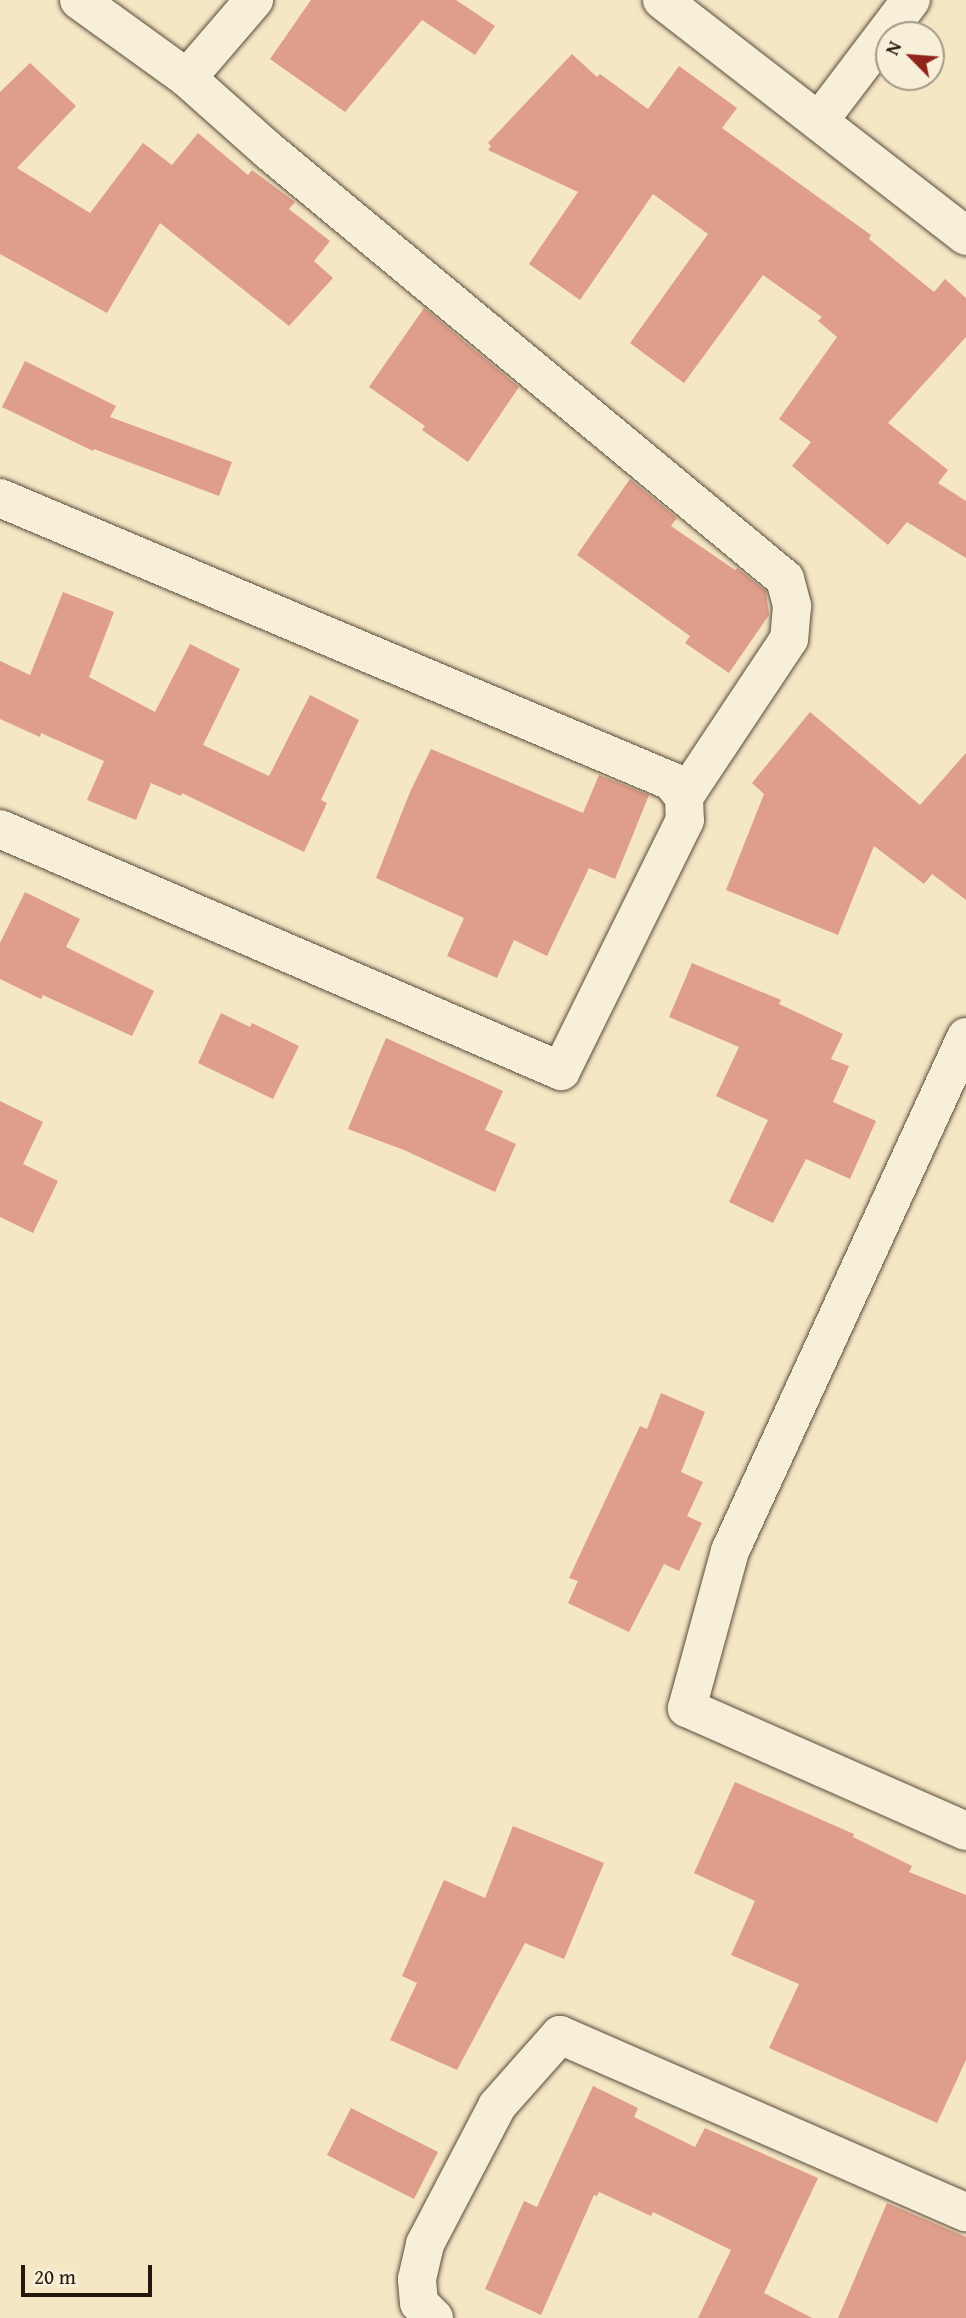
<!DOCTYPE html>
<style>
body{margin:0}
#map{position:relative;width:966px;height:2318px;overflow:hidden;background:#f5e6c4;font-family:"Gentium Book Plus",serif}
div>[style]{position:absolute}
[style*='--x']{left:calc(var(--x)*1px);top:calc(var(--y)*1px);width:calc(var(--w)*1px);rotate:calc(var(--a)*1deg)}
.building>*{inset:0;background:#de9e8a}
.roads{filter:drop-shadow(0 0 2px #594c3c) drop-shadow(0 0 2px #594c3c)}
.minor>*{height:38px;margin:-19px;padding:0 19px;transform-origin:19px;border-radius:19px;background:#f8efd9}
span{translate:-50% -50%;white-space:nowrap;text-align:center;line-height:1.15;-webkit-text-stroke:5px #f8efd9;paint-order:stroke}
.north{position:absolute;left:875px;top:21px;width:70px;height:70px;box-sizing:border-box;background:#f8efd9;border:2px solid #a49988;border-radius:50%;rotate:295deg;font-size:19px;font-weight:700;line-height:28px;text-align:center;color:#25190f}
.north::after{content:'';display:block;margin:auto;width:24px;height:32px;background:#8f2418;clip-path:polygon(50% 0,100% 100%,50% 72%,0 100%)}
.scale{position:absolute;left:21px;top:2265px;width:131px;height:32px;box-sizing:border-box;border:4px solid #25190f;border-top:0;padding-left:9px;font-size:21px;line-height:24px;white-space:nowrap;color:#25190f;-webkit-text-stroke:5px #f8efd9;paint-order:stroke}
</style>
<div id="map">
<div class="building">
<div style="clip-path:polygon(311px 0,456px 0,495px 26px,475px 55px,422px 20px,345px 112px,270px 59px)"></div>
<div style="clip-path:polygon(572px 54px,597px 77px,600px 74px,648px 109px,679px 66px,737px 108px,722px 128px,871px 235px,869px 239px,934px 292px,945px 279px,966px 298px,966px 337px,888px 423px,948px 470px,938px 483px,966px 501px,966px 558px,907px 522px,888px 545px,792px 466px,811px 442px,779px 419px,837px 337px,818px 321px,822px 317px,763px 275px,684px 383px,630px 343px,708px 234px,653px 194px,580px 300px,529px 264px,578px 192px,488px 150px,491px 146px,488px 143px)"></div>
<div style="clip-path:polygon(30px 63px,76px 106px,17px 168px,90px 213px,143px 143px,172px 165px,198px 133px,248px 175px,252px 170px,295px 202px,289px 209px,330px 241px,314px 261px,333px 278px,289px 326px,160px 223px,107px 313px,0 254px,0 92px)"></div>
<div style="clip-path:polygon(424px 308px,519px 387px,468px 462px,422px 430px,425px 426px,369px 387px)"></div>
<div style="clip-path:polygon(25px 361px,116px 406px,110px 417px,232px 462px,219px 496px,94px 449px,93px 451px,2px 407px)"></div>
<div style="clip-path:polygon(630px 479px,677px 518px,671px 526px,735px 570px,737px 568px,766px 591px,769px 615px,729px 673px,685px 643px,690px 636px,577px 555px)"></div>
<div style="clip-path:polygon(63px 592px,114px 612px,89px 677px,155px 712px,190px 644px,240px 669px,203px 745px,269px 776px,310px 695px,359px 720px,321px 800px,327px 803px,304px 852px,182px 793px,181px 796px,151px 783px,136px 820px,87px 800px,104px 761px,41px 733px,40px 737px,0 719px,0 661px,30px 675px)"></div>
<div style="clip-path:polygon(810px 712px,920px 805px,966px 753px,966px 900px,932px 874px,924px 884px,874px 846px,838px 935px,726px 890px,764px 794px,752px 783px)"></div>
<div style="clip-path:polygon(431px 749px,583px 813px,599px 775px,649px 795px,615px 879px,589px 868px,547px 956px,514px 940px,497px 978px,447px 956px,464px 918px,376px 878px,410px 792px)"></div>
<div style="clip-path:polygon(25px 892px,80px 919px,66px 947px,154px 991px,132px 1036px,43px 995px,41px 999px,0 979px,0 943px)"></div>
<div style="clip-path:polygon(692px 963px,781px 1000px,779px 1004px,843px 1034px,831px 1059px,849px 1066px,833px 1102px,876px 1121px,850px 1179px,806px 1159px,773px 1223px,729px 1202px,768px 1120px,716px 1096px,739px 1047px,669px 1017px)"></div>
<div style="clip-path:polygon(221px 1013px,250px 1027px,252px 1023px,299px 1046px,273px 1099px,198px 1063px)"></div>
<div style="clip-path:polygon(386px 1038px,503px 1091px,485px 1130px,516px 1144px,495px 1192px,404px 1150px,348px 1129px)"></div>
<div style="clip-path:polygon(0 1101px,43px 1122px,23px 1164px,58px 1181px,33px 1233px,0 1217px)"></div>
<div style="clip-path:polygon(661px 1393px,705px 1412px,681px 1472px,703px 1482px,687px 1516px,702px 1523px,679px 1571px,664px 1564px,629px 1632px,568px 1603px,578px 1581px,569px 1578px,640px 1426px,647px 1429px)"></div>
<div style="clip-path:polygon(735px 1782px,854px 1834px,853px 1837px,912px 1866px,909px 1872px,966px 1895px,966px 2060px,937px 2123px,769px 2048px,799px 1984px,731px 1955px,755px 1901px,694px 1873px)"></div>
<div style="clip-path:polygon(513px 1826px,604px 1863px,564px 1959px,525px 1943px,457px 2070px,390px 2040px,417px 1983px,402px 1976px,444px 1880px,485px 1898px)"></div>
<div style="clip-path:polygon(593px 2086px,638px 2108px,634px 2117px,695px 2147px,705px 2128px,818px 2178px,764px 2293px,812px 2318px,698px 2318px,731px 2250px,653px 2212px,651px 2216px,599px 2192px,597px 2196px,594px 2195px,541px 2315px,485px 2289px,524px 2201px,537px 2207px)"></div>
<div style="clip-path:polygon(351px 2108px,438px 2152px,414px 2199px,327px 2155px)"></div>
<div style="clip-path:polygon(887px 2203px,966px 2237px,966px 2318px,838px 2318px)"></div>
</div>
<div class="roads">
<div class="minor">
<div style="--x:79;--y:0;--w:133;--a:35.8"></div>
<div style="--x:187;--y:78;--w:103;--a:-49.3"></div>
<div style="--x:662;--y:0;--w:385;--a:37.8"></div>
<div style="--x:187;--y:78;--w:110;--a:41.7"></div>
<div style="--x:269;--y:151;--w:670;--a:39.67"></div>
<div style="--x:785;--y:579;--w:28;--a:75"></div>
<div style="--x:792;--y:606;--w:33;--a:95"></div>
<div style="--x:789;--y:639;--w:190;--a:123.6"></div>
<div style="--x:819;--y:121;--w:152;--a:-52.8"></div>
<div style="--x:0;--y:498;--w:728;--a:22.87"></div>
<div style="--x:671;--y:781;--w:21;--a:51"></div>
<div style="--x:684;--y:797;--w:23;--a:88"></div>
<div style="--x:685;--y:820;--w:280;--a:116.3"></div>
<div style="--x:561;--y:1071;--w:611;--a:-156.67"></div>
<div style="--x:966;--y:1037;--w:566;--a:114.66"></div>
<div style="--x:730;--y:1551;--w:163;--a:105.3"></div>
<div style="--x:687;--y:1708;--w:305;--a:23.8"></div>
<div style="--x:434;--y:2318;--w:21;--a:-135"></div>
<div style="--x:419;--y:2303;--w:24;--a:-95"></div>
<div style="--x:417;--y:2279;--w:36;--a:-77"></div>
<div style="--x:425;--y:2244;--w:156;--a:-62.4"></div>
<div style="--x:497;--y:2106;--w:95;--a:-48.4"></div>
<div style="--x:560;--y:2035;--w:443;--a:23.6"></div>
</div>
</div>
<div class="north">N</div>
<div class="scale">20 m</div>
</div>
